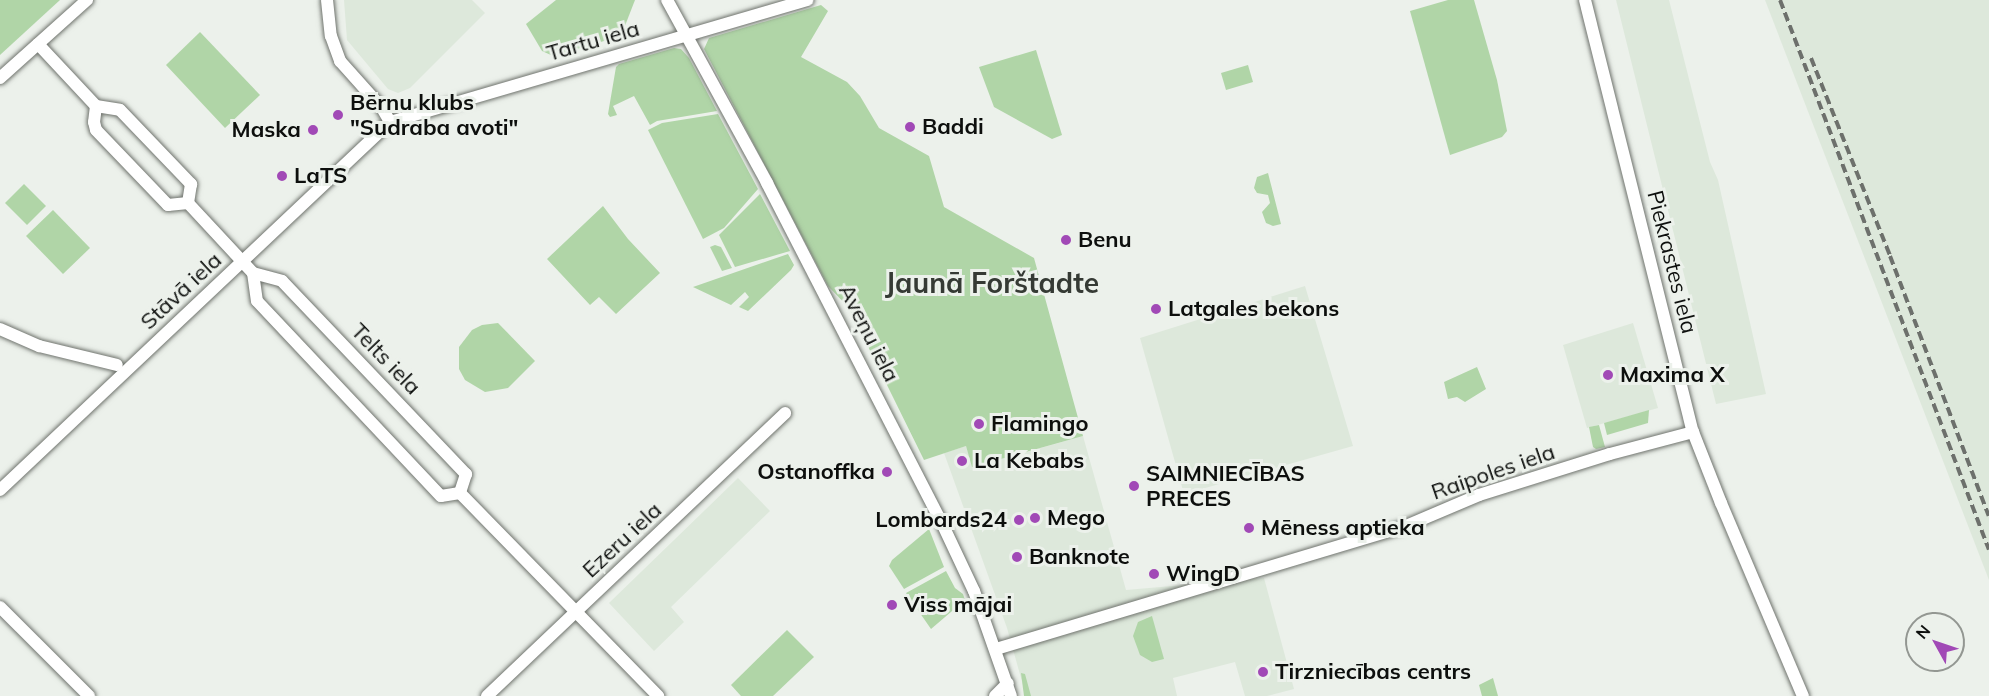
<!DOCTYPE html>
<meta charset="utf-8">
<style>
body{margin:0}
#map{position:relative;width:1989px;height:696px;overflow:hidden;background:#ecf1eb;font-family:Mulish,sans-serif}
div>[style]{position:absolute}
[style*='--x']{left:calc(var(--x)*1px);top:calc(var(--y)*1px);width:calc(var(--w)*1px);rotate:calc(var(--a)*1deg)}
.built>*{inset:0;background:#dde8db}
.green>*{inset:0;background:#b0d5a7}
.roads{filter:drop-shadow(0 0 2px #6f736d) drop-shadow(0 0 2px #6f736d)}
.minor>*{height:12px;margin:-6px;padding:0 6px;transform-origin:6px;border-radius:6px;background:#fff}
.rail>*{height:4px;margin-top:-2px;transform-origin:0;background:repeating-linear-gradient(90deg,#6d706c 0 9px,transparent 0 13.5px)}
.dots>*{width:16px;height:16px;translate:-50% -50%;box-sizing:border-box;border:3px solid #ecf1eb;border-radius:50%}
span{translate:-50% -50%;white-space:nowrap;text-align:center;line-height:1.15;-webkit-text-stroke:6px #ecf1eb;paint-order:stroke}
.street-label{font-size:22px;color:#0d0f0d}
.poi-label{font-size:22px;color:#0d0f0d;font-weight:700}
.left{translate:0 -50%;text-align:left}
.right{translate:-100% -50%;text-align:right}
.district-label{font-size:28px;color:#353a34;font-weight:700}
.north{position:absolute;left:1905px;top:612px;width:60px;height:60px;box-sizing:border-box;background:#ecf1eb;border:2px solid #939792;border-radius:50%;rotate:310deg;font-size:16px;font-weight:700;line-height:24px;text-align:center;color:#0d0f0d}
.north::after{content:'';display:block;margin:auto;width:21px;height:27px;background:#a149b6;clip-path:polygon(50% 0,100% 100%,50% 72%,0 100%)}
</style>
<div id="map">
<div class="built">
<div style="clip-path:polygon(344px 0,472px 0,485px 13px,410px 88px,398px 93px,388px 89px,347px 40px)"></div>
<div style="clip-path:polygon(1616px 0,1669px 0,1710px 162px,1718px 180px,1766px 394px,1716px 404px)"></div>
<div style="clip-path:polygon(1765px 0,1989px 0,1989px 580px)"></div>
<div style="clip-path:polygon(1305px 286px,1353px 446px,1184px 494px,1140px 338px)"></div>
<div style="clip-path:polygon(1633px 323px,1658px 408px,1587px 428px,1563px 345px)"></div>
<div style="clip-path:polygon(1083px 436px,1126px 590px,1264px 578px,1294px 689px,1267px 696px,1245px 696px,1235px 662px,1173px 678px,1177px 696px,1026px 696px,1007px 628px,944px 453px,966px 446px,973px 467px)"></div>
<div style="clip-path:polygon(738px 478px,770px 511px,671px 607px,684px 622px,654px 651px,609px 603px)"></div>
</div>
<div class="green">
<div style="clip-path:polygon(0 0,60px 0,0 55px)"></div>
<div style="clip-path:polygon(556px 0,635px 0,621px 36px,553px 56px,542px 51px,526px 24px)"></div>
<div style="clip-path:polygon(1448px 0,1474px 0,1497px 80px,1507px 131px,1502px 137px,1450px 155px,1410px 11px)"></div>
<div style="clip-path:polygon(821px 5px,828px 11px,801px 57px,847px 82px,860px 96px,879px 128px,929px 156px,944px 207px,1034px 258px,1083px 436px,972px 467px,966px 446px,924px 460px,849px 308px,828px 286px,704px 49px,709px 38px)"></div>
<div style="clip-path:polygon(200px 32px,260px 95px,225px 128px,166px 65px)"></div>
<div style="clip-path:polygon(674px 48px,681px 49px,689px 58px,717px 111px,657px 121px,650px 125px,634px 96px,613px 106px,617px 115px,610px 117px,608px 114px,616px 67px,619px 64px)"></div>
<div style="clip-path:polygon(1036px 50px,1062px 135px,1052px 139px,994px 107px,979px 67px)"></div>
<div style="clip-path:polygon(1248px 65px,1253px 82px,1226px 90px,1221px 73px)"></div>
<div style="clip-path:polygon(718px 114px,758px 189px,724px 228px,703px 239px,648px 130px,662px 123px)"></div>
<div style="clip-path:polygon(1268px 173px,1281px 224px,1273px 226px,1266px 223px,1262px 212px,1270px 203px,1268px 195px,1257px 193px,1254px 188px,1257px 177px)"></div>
<div style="clip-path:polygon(24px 184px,46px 206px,27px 225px,5px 203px)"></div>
<div style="clip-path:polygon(760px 194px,790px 251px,735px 267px,719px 235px)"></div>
<div style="clip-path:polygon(603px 206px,628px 239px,660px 273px,616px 314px,599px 297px,590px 305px,547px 259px)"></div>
<div style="clip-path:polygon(53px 210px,90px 248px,63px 274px,26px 236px)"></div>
<div style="clip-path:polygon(715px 245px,721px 247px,732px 268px,722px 271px,710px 247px)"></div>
<div style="clip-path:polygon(788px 254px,794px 265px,791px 270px,748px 311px,739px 307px,749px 297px,745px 292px,731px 305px,693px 287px)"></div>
<div style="clip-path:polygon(498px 323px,535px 361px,508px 388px,485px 392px,465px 380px,459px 369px,459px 347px,472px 330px,482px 325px)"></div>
<div style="clip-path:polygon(1477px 367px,1486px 389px,1465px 402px,1457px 397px,1448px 399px,1444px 382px)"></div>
<div style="clip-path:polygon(1649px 410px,1648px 423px,1607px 435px,1604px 423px)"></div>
<div style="clip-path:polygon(1599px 425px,1605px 447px,1596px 449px,1593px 447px,1589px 427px)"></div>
<div style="clip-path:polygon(929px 529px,944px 567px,904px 589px,889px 566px,892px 560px)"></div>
<div style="clip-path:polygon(946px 571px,955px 588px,963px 594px,965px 600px,931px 629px,906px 593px)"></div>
<div style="clip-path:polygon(1152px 616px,1164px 659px,1152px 662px,1140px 655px,1133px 636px,1138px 622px)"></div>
<div style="clip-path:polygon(787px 630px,814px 657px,773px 696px,741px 696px,731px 685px)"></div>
<div style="clip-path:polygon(1021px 673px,1025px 674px,1031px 696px,1024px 696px)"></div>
<div style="clip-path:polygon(1493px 678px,1498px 696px,1482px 696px,1479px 685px)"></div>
</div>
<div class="roads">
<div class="minor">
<div style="--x:327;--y:0;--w:36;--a:84"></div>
<div style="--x:331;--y:36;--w:27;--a:70"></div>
<div style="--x:340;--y:61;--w:63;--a:48.2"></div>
<div style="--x:382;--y:108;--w:16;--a:60"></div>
<div style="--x:667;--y:0;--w:209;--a:61.3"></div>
<div style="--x:767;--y:183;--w:380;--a:62.8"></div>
<div style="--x:941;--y:521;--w:77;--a:64.8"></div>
<div style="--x:974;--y:591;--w:111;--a:70.6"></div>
<div style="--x:1585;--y:0;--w:445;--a:76"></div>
<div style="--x:1693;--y:432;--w:76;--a:68.5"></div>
<div style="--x:1721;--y:503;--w:210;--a:67"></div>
<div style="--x:38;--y:44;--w:85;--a:46.9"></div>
<div style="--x:96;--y:106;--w:24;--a:9"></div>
<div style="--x:120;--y:110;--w:103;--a:46.2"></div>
<div style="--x:191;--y:184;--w:19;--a:99"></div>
<div style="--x:0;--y:78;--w:117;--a:-41.9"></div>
<div style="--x:96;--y:106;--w:16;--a:97"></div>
<div style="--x:94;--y:122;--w:8;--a:76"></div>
<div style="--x:96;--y:130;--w:104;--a:46.2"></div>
<div style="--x:168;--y:205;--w:20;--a:-6"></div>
<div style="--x:188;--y:203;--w:96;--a:47.1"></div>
<div style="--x:253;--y:273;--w:30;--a:15"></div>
<div style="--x:282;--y:281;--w:267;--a:46.4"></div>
<div style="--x:466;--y:474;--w:20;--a:108"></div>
<div style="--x:253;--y:273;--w:28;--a:82"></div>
<div style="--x:257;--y:301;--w:268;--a:46.7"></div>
<div style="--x:441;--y:496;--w:19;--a:-9"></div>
<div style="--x:0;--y:329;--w:43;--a:23.6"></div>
<div style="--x:39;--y:346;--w:80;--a:13.7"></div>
<div style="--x:0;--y:490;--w:536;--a:-43.34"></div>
<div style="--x:390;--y:122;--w:435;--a:-16.3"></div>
<div style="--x:460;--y:493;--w:284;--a:45.7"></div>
<div style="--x:0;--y:607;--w:126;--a:45"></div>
<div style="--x:996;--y:649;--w:428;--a:-16.7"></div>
<div style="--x:1406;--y:526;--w:79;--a:-23"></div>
<div style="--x:1479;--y:495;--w:137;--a:-17.4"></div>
<div style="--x:1610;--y:454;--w:86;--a:-14.8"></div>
<div style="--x:487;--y:696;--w:411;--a:-43.5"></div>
<div style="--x:995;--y:696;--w:18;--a:-45"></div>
</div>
</div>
<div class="rail">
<div style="--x:1780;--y:0;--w:588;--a:69.19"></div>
<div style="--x:1811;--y:58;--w:213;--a:68.2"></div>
<div style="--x:1890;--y:256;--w:278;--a:69.2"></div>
</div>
<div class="dots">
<div style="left:338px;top:115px;background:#a149b6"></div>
<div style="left:910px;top:127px;background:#a149b6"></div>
<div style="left:313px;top:130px;background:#a149b6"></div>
<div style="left:282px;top:176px;background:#a149b6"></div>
<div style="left:1066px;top:240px;background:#a149b6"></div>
<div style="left:1156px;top:309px;background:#a149b6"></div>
<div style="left:1608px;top:375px;background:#a149b6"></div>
<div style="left:979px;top:424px;background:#a149b6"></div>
<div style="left:962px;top:461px;background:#a149b6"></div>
<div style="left:887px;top:472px;background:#a149b6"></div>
<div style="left:1134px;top:486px;background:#a149b6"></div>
<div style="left:1035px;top:518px;background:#a149b6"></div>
<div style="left:1019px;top:520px;background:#a149b6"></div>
<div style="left:1249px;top:528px;background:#a149b6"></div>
<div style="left:1017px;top:557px;background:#a149b6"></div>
<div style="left:1154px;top:574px;background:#a149b6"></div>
<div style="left:892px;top:605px;background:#a149b6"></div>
<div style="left:1263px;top:672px;background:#a149b6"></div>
</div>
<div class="street-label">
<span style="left:593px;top:41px;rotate:-16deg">Tartu iela</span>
<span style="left:1672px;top:262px;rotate:76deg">Piekrastes iela</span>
<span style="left:181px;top:291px;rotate:-43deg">Stāvā iela</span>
<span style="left:869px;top:333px;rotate:63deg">Aveņu iela</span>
<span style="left:386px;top:359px;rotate:46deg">Telts iela</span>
<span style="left:1493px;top:472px;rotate:-19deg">Raipoles iela</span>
<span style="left:622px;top:540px;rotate:-43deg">Ezeru iela</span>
</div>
<div class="poi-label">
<span class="left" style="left:350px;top:115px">Bērnu klubs<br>"Sudraba avoti"</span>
<span class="left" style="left:922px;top:127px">Baddi</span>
<span class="right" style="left:301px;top:130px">Maska</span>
<span class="left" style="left:294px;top:176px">LaTS</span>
<span class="left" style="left:1078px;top:240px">Benu</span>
<span class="left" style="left:1168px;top:309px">Latgales bekons</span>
<span class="left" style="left:1620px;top:375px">Maxima X</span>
<span class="left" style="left:991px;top:424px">Flamingo</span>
<span class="left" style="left:974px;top:461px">La Kebabs</span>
<span class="right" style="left:875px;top:472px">Ostanoffka</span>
<span class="left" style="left:1146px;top:486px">SAIMNIECĪBAS<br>PRECES</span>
<span class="left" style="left:1047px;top:518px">Mego</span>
<span class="right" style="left:1007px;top:520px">Lombards24</span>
<span class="left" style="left:1261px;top:528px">Mēness aptieka</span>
<span class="left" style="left:1029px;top:557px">Banknote</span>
<span class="left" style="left:1166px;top:574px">WingD</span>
<span class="left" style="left:904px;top:605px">Viss mājai</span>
<span class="left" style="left:1275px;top:672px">Tirzniecības centrs</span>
</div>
<div class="district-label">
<span style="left:992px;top:283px">Jaunā Forštadte</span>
</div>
<div class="north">N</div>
</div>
